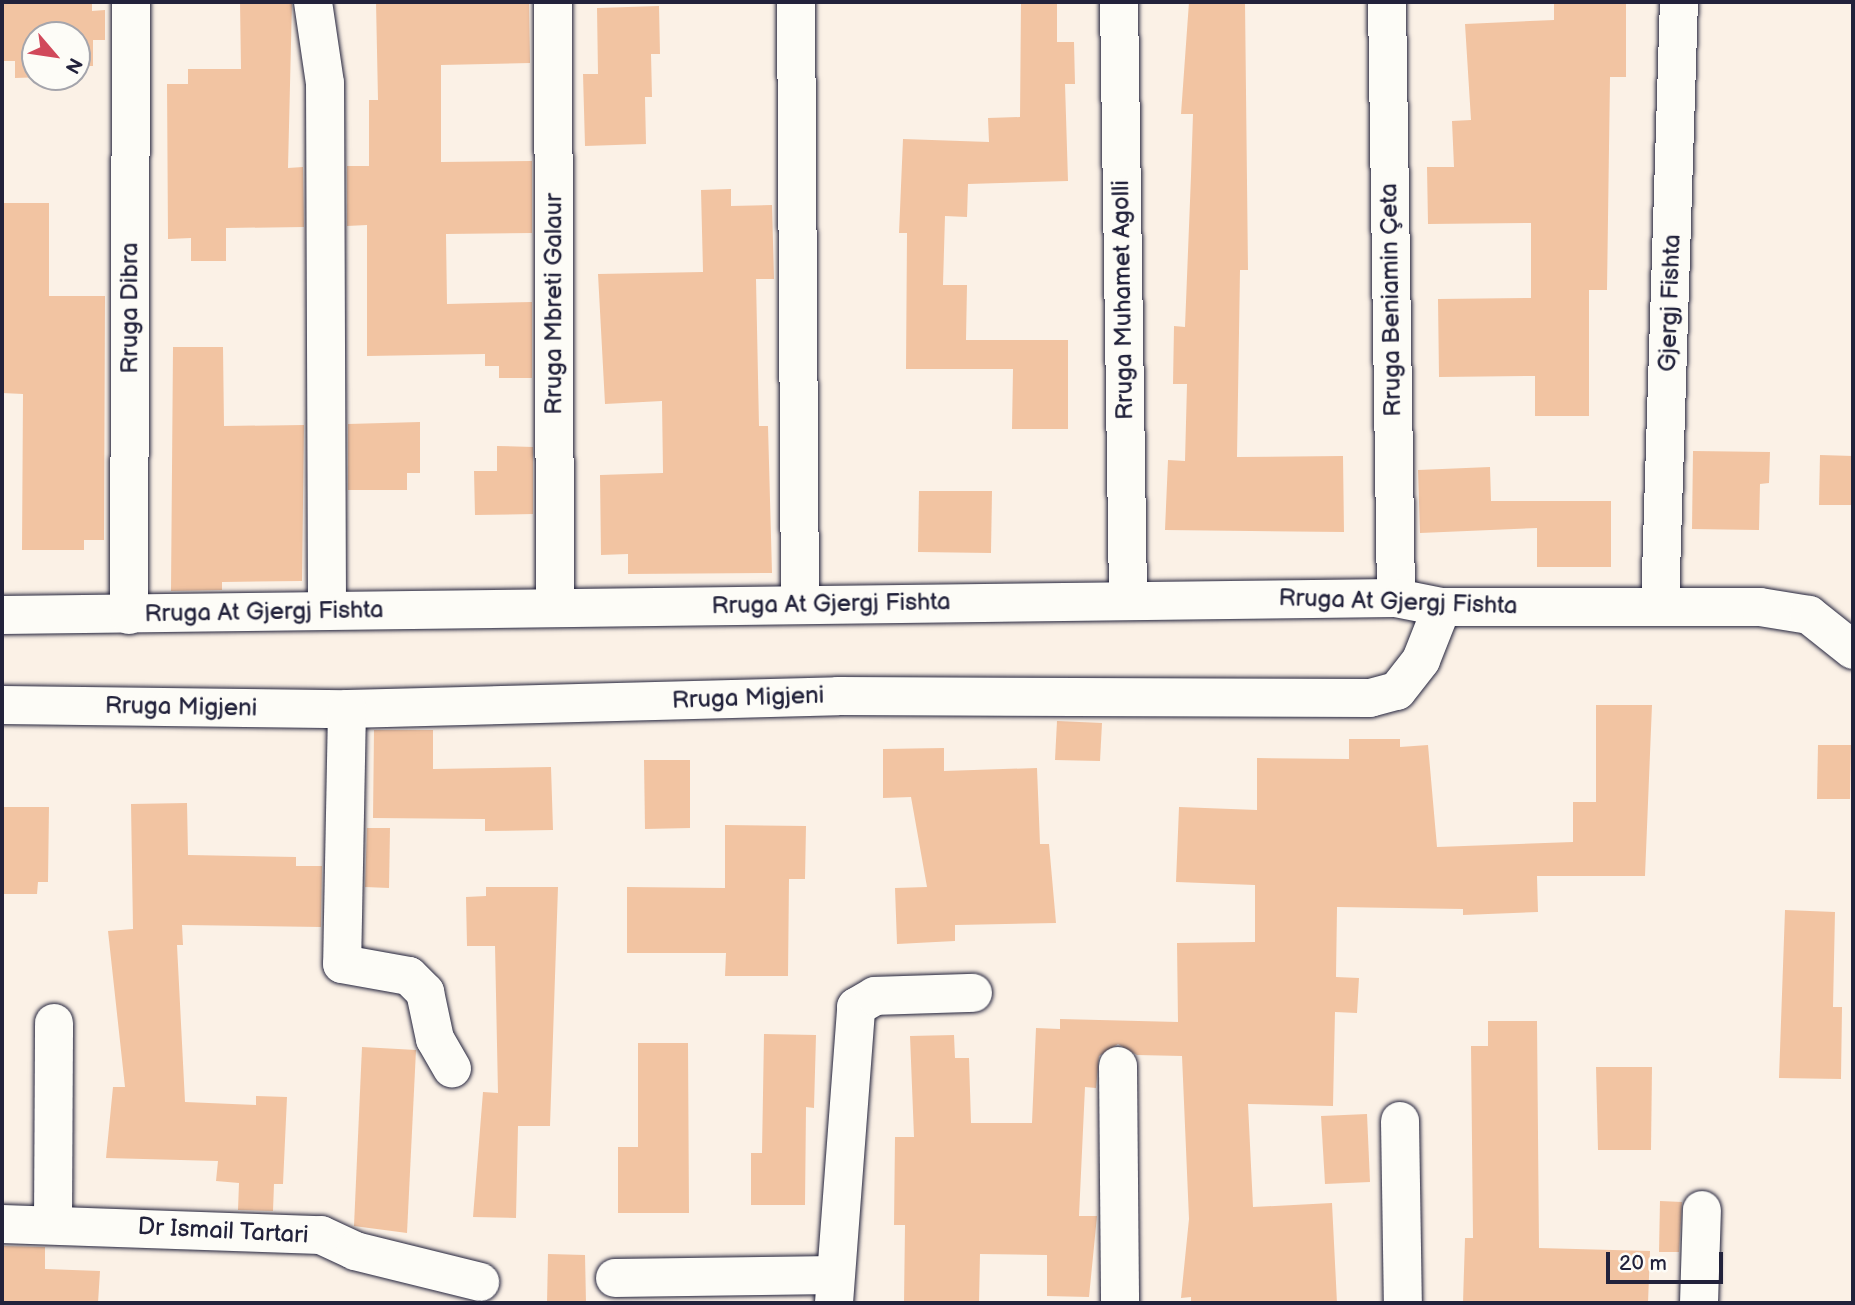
<!DOCTYPE html>
<meta charset="utf-8">
<style>
body{margin:0}
#map{position:relative;width:1855px;height:1305px;overflow:hidden;background:#fbf1e6;font-family:"Balsamiq Sans",sans-serif}
div>[style]{position:absolute}
[style*='--x']{left:calc(var(--x)*1px);top:calc(var(--y)*1px);width:calc(var(--w)*1px);rotate:calc(var(--a)*1deg)}
.building>*{inset:0;background:#f2c4a2}
.roads{filter:drop-shadow(0 0 2px #22223b) drop-shadow(0 0 2px #22223b)}
.minor>*{height:38px;margin:-19px;padding:0 19px;transform-origin:19px;border-radius:19px;background:#fdfcf7}
span{translate:-50% -50%;white-space:nowrap;text-align:center;line-height:1.15;-webkit-text-stroke:5px #fdfcf7;paint-order:stroke}
.street-label{font-size:24px;color:#22223b}
.frame{position:absolute;inset:0;border:4px solid #22223b;pointer-events:none}
.north{position:absolute;left:21px;top:21px;width:70px;height:70px;box-sizing:border-box;background:#fdfcf7;border:2px solid #a5a5ac;border-radius:50%;rotate:119deg;font-size:19px;font-weight:700;line-height:28px;text-align:center;color:#22223b}
.north::after{content:'';display:block;margin:auto;width:24px;height:32px;background:#d1495b;clip-path:polygon(50% 0,100% 100%,50% 72%,0 100%)}
.scale{position:absolute;left:1606px;top:1252px;width:117px;height:32px;box-sizing:border-box;border:4px solid #22223b;border-top:0;padding-left:9px;font-size:21px;line-height:24px;white-space:nowrap;color:#22223b;-webkit-text-stroke:5px #fdfcf7;paint-order:stroke}
</style>
<div id="map">
<div class="building">
<div style="clip-path:polygon(2px 2px,92px 2px,92px 11px,105px 10px,105px 40px,93px 40px,93px 66px,77px 66px,77px 35px,35px 35px,35px 77px,45px 77px,15px 78px,15px 61px,2px 61px)"></div>
<div style="clip-path:polygon(240px 2px,292px 2px,288px 168px,303px 167px,304px 227px,226px 228px,226px 261px,191px 261px,191px 238px,168px 239px,167px 84px,188px 84px,188px 69px,241px 69px)"></div>
<div style="clip-path:polygon(376px 2px,529px 2px,530px 63px,441px 65px,441px 162px,532px 161px,532px 233px,446px 234px,447px 304px,532px 302px,532px 378px,499px 378px,499px 366px,485px 366px,485px 354px,367px 356px,367px 225px,347px 226px,347px 166px,369px 166px,369px 100px,378px 100px)"></div>
<div style="clip-path:polygon(1021px 2px,1057px 2px,1057px 42px,1074px 42px,1075px 84px,1065px 84px,1068px 181px,968px 184px,967px 217px,945px 216px,943px 285px,967px 285px,966px 340px,1068px 340px,1068px 429px,1012px 429px,1013px 369px,906px 369px,907px 233px,899px 233px,903px 139px,989px 142px,988px 118px,1020px 117px)"></div>
<div style="clip-path:polygon(1189px 2px,1245px 2px,1248px 270px,1240px 270px,1237px 457px,1343px 456px,1344px 532px,1165px 530px,1168px 460px,1185px 461px,1187px 384px,1173px 384px,1174px 326px,1185px 327px,1191px 176px,1193px 114px,1181px 114px)"></div>
<div style="clip-path:polygon(1554px 2px,1626px 2px,1626px 77px,1610px 77px,1607px 290px,1589px 290px,1589px 416px,1535px 416px,1535px 376px,1439px 377px,1438px 299px,1531px 298px,1531px 223px,1428px 224px,1427px 167px,1454px 167px,1452px 121px,1471px 120px,1465px 24px,1554px 20px)"></div>
<div style="clip-path:polygon(659px 6px,660px 54px,651px 54px,652px 97px,645px 97px,646px 144px,585px 146px,583px 74px,598px 74px,597px 8px)"></div>
<div style="clip-path:polygon(731px 189px,731px 206px,772px 205px,774px 279px,756px 279px,759px 426px,768px 426px,772px 573px,628px 574px,628px 554px,601px 555px,600px 475px,663px 473px,662px 401px,605px 404px,598px 274px,703px 272px,701px 190px)"></div>
<div style="clip-path:polygon(2px 203px,49px 203px,49px 296px,105px 296px,104px 540px,84px 540px,84px 550px,22px 550px,23px 394px,2px 393px)"></div>
<div style="clip-path:polygon(173px 347px,223px 347px,224px 426px,304px 425px,302px 581px,222px 582px,222px 590px,171px 591px)"></div>
<div style="clip-path:polygon(420px 422px,420px 473px,407px 473px,407px 490px,348px 490px,348px 424px)"></div>
<div style="clip-path:polygon(497px 446px,533px 447px,533px 514px,475px 515px,474px 471px,497px 471px)"></div>
<div style="clip-path:polygon(1693px 451px,1770px 452px,1769px 483px,1760px 484px,1759px 530px,1692px 529px)"></div>
<div style="clip-path:polygon(1820px 455px,1853px 456px,1853px 505px,1819px 505px)"></div>
<div style="clip-path:polygon(1490px 467px,1491px 501px,1611px 501px,1611px 567px,1537px 567px,1537px 528px,1420px 533px,1418px 470px)"></div>
<div style="clip-path:polygon(919px 491px,992px 491px,991px 553px,918px 552px)"></div>
<div style="clip-path:polygon(1596px 705px,1652px 705px,1645px 876px,1537px 876px,1538px 912px,1463px 915px,1463px 909px,1337px 907px,1336px 977px,1359px 978px,1357px 1013px,1335px 1012px,1333px 1106px,1248px 1104px,1253px 1207px,1332px 1203px,1337px 1303px,1191px 1303px,1191px 1297px,1181px 1298px,1189px 1219px,1182px 1056px,1137px 1055px,1118px 1044px,1099px 1056px,1096px 1088px,1085px 1087px,1079px 1216px,1097px 1216px,1089px 1297px,1047px 1296px,1047px 1255px,980px 1254px,979px 1303px,904px 1303px,905px 1225px,894px 1225px,895px 1137px,914px 1137px,910px 1036px,954px 1035px,955px 1058px,969px 1058px,971px 1123px,1032px 1123px,1036px 1028px,1060px 1029px,1060px 1019px,1178px 1022px,1177px 943px,1255px 942px,1255px 885px,1176px 882px,1179px 807px,1257px 810px,1257px 758px,1349px 759px,1349px 739px,1400px 739px,1400px 747px,1428px 745px,1437px 847px,1573px 842px,1573px 802px,1596px 802px)"></div>
<div style="clip-path:polygon(1057px 721px,1102px 723px,1100px 761px,1055px 760px)"></div>
<div style="clip-path:polygon(374px 730px,433px 730px,433px 769px,551px 767px,553px 830px,485px 831px,485px 819px,373px 818px)"></div>
<div style="clip-path:polygon(1818px 745px,1851px 745px,1850px 799px,1817px 799px)"></div>
<div style="clip-path:polygon(944px 748px,944px 771px,1037px 768px,1040px 844px,1049px 844px,1056px 923px,955px 925px,955px 941px,897px 944px,895px 888px,927px 887px,911px 797px,883px 798px,883px 749px)"></div>
<div style="clip-path:polygon(644px 760px,690px 760px,690px 828px,645px 829px)"></div>
<div style="clip-path:polygon(187px 803px,188px 855px,296px 857px,296px 866px,322px 866px,321px 927px,182px 925px,183px 945px,177px 945px,185px 1102px,256px 1105px,256px 1096px,287px 1097px,283px 1184px,274px 1184px,273px 1211px,238px 1210px,239px 1183px,216px 1181px,218px 1161px,106px 1158px,113px 1087px,125px 1087px,108px 931px,133px 929px,131px 804px)"></div>
<div style="clip-path:polygon(2px 807px,49px 807px,48px 882px,38px 882px,37px 894px,2px 894px)"></div>
<div style="clip-path:polygon(725px 825px,806px 826px,805px 879px,789px 879px,788px 976px,725px 976px,726px 953px,627px 953px,627px 887px,725px 888px)"></div>
<div style="clip-path:polygon(367px 828px,390px 828px,389px 888px,365px 887px)"></div>
<div style="clip-path:polygon(486px 887px,558px 887px,550px 1126px,518px 1126px,516px 1218px,473px 1217px,483px 1092px,498px 1093px,495px 946px,467px 946px,466px 897px,486px 896px)"></div>
<div style="clip-path:polygon(1785px 910px,1835px 912px,1833px 1007px,1842px 1007px,1841px 1079px,1779px 1078px)"></div>
<div style="clip-path:polygon(1488px 1021px,1537px 1021px,1539px 1248px,1650px 1251px,1648px 1303px,1463px 1303px,1465px 1238px,1473px 1238px,1471px 1046px,1488px 1046px)"></div>
<div style="clip-path:polygon(764px 1034px,816px 1035px,814px 1108px,806px 1107px,805px 1205px,751px 1205px,751px 1153px,762px 1153px)"></div>
<div style="clip-path:polygon(638px 1043px,688px 1043px,689px 1213px,618px 1213px,618px 1147px,638px 1147px)"></div>
<div style="clip-path:polygon(362px 1047px,416px 1050px,407px 1233px,354px 1226px)"></div>
<div style="clip-path:polygon(1596px 1067px,1652px 1067px,1651px 1150px,1598px 1150px)"></div>
<div style="clip-path:polygon(1367px 1114px,1370px 1182px,1325px 1184px,1321px 1116px)"></div>
<div style="clip-path:polygon(1660px 1201px,1682px 1202px,1679px 1252px,1659px 1252px)"></div>
<div style="clip-path:polygon(2px 1246px,45px 1247px,45px 1269px,100px 1271px,98px 1303px,2px 1303px)"></div>
<div style="clip-path:polygon(548px 1254px,585px 1255px,586px 1303px,547px 1303px)"></div>
</div>
<div class="roads">
<div class="minor">
<div style="--x:313;--y:2;--w:82;--a:81.6"></div>
<div style="--x:325;--y:83;--w:527;--a:89.78"></div>
<div style="--x:553;--y:2;--w:603;--a:89.81"></div>
<div style="--x:796;--y:2;--w:603;--a:89.62"></div>
<div style="--x:1119;--y:2;--w:596;--a:89.13"></div>
<div style="--x:1387;--y:2;--w:596;--a:89.13"></div>
<div style="--x:1660;--y:605;--w:603;--a:-88.2"></div>
<div style="--x:2;--y:615;--w:1394;--a:-0.7"></div>
<div style="--x:1396;--y:598;--w:47;--a:11.1"></div>
<div style="--x:1442;--y:607;--w:318;--a:0"></div>
<div style="--x:1760;--y:607;--w:50;--a:9.3"></div>
<div style="--x:1809;--y:615;--w:56;--a:38.5"></div>
<div style="--x:129;--y:615;--w:613;--a:-89.81"></div>
<div style="--x:2;--y:705;--w:345;--a:0.7"></div>
<div style="--x:347;--y:709;--w:491;--a:-1.5"></div>
<div style="--x:838;--y:696;--w:532;--a:0.22"></div>
<div style="--x:1370;--y:698;--w:28;--a:-15"></div>
<div style="--x:1397;--y:691;--w:39;--a:-52"></div>
<div style="--x:1421;--y:660;--w:57;--a:-68.4"></div>
<div style="--x:347;--y:709;--w:255;--a:91.1"></div>
<div style="--x:342;--y:964;--w:68;--a:10.2"></div>
<div style="--x:409;--y:976;--w:23;--a:45"></div>
<div style="--x:425;--y:992;--w:48;--a:78"></div>
<div style="--x:435;--y:1039;--w:34;--a:60"></div>
<div style="--x:1118;--y:1066;--w:237;--a:89.5"></div>
<div style="--x:1400;--y:1121;--w:182;--a:89.1"></div>
<div style="--x:53;--y:1223;--w:200;--a:-89.7"></div>
<div style="--x:2;--y:1224;--w:319;--a:2"></div>
<div style="--x:321;--y:1235;--w:38;--a:25"></div>
<div style="--x:355;--y:1251;--w:129;--a:13.9"></div>
<div style="--x:615;--y:1278;--w:220;--a:-0.8"></div>
<div style="--x:834;--y:1303;--w:297;--a:-85.7"></div>
<div style="--x:856;--y:1007;--w:22;--a:-30"></div>
<div style="--x:875;--y:996;--w:98;--a:-1.8"></div>
<div style="--x:1699;--y:1303;--w:93;--a:-88.2"></div>
</div>
</div>
<div class="street-label">
<span style="left:1123px;top:300px;rotate:-91deg">Rruga Muhamet Agolli</span>
<span style="left:1391px;top:300px;rotate:-91deg">Rruga Beniamin Çeta</span>
<span style="left:1670px;top:303px;rotate:-88deg">Gjergj Fishta</span>
<span style="left:554px;top:304px;rotate:-90deg">Rruga Mbreti Galaur</span>
<span style="left:130px;top:308px;rotate:-90deg">Rruga Dibra</span>
<span style="left:1398px;top:602px;rotate:2deg">Rruga At Gjergj Fishta</span>
<span style="left:831px;top:604px;rotate:-1deg">Rruga At Gjergj Fishta</span>
<span style="left:264px;top:612px;rotate:-1deg">Rruga At Gjergj Fishta</span>
<span style="left:748px;top:698px;rotate:-2deg">Rruga Migjeni</span>
<span style="left:181px;top:707px;rotate:1deg">Rruga Migjeni</span>
<span style="left:223px;top:1231px;rotate:3deg">Dr Ismail Tartari</span>
</div>
<div class="frame"></div>
<div class="north">N</div>
<div class="scale">20 m</div>
</div>
